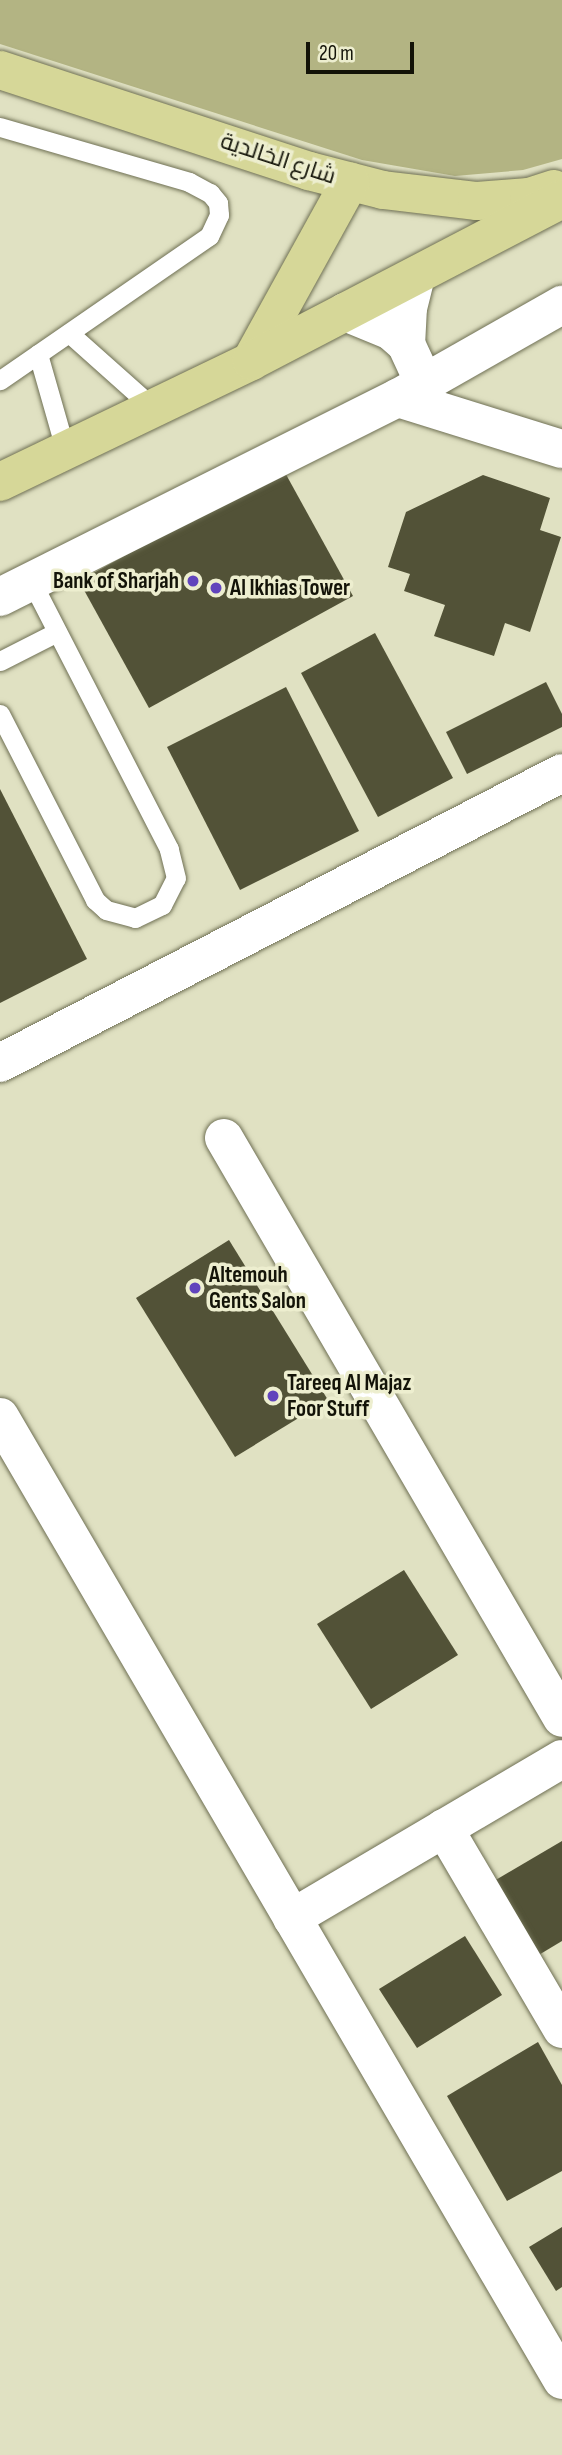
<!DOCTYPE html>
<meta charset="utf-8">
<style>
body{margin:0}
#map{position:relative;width:562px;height:2455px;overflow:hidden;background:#e0e1c2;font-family:"Sofia Sans Condensed",Cairo,sans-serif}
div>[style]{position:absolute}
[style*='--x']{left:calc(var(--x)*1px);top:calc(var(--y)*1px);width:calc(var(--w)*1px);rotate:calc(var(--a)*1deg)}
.green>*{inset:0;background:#b3b483}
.building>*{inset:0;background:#525237}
.roads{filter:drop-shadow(0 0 2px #6f7054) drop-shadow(0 0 2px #6f7054)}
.service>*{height:19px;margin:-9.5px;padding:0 9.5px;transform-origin:9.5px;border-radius:9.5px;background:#fff}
.minor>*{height:38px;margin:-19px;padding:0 19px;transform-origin:19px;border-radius:19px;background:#fff}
.primary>*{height:38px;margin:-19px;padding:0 19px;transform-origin:19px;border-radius:19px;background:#d6d798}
.dots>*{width:19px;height:19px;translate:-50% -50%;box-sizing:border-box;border:4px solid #edeecf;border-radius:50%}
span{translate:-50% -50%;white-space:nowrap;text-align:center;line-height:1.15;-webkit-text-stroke:7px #edeecf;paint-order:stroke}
.street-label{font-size:23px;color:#131308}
.poi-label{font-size:23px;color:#131308;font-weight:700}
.right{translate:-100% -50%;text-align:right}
.left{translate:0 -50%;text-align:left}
.scale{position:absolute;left:306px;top:42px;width:108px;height:32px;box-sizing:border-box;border:4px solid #131308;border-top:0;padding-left:9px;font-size:21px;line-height:24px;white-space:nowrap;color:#131308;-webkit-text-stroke:5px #edeecf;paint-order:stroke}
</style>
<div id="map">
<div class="green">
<div style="clip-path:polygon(0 0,562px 0,562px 159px,523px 170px,455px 176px,362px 160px,0 44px)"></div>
</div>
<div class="building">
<div style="clip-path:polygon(283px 469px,353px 596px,149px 708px,79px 581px)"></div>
<div style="clip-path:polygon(483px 475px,550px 498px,540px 530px,561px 537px,530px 632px,505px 623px,494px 656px,434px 636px,445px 605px,404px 591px,410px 574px,388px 567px,406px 512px)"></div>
<div style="clip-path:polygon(375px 633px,453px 778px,378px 817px,301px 673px)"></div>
<div style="clip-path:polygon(546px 682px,562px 714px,562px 727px,467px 774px,446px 732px)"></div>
<div style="clip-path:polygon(286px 687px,359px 831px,240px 890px,167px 747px)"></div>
<div style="clip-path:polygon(0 789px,87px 959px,0 1003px)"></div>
<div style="clip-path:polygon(229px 1240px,328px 1400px,235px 1457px,136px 1298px)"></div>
<div style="clip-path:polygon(404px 1570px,458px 1655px,371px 1709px,317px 1624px)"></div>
<div style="clip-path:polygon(562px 1841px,562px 1941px,537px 1956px,494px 1881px)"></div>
<div style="clip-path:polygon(465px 1936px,502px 1995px,417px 2048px,379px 1989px)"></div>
<div style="clip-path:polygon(538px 2042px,562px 2085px,562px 2171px,507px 2201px,447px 2096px)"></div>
<div style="clip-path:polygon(562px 2227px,562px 2287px,556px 2291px,529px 2247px)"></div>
</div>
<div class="roads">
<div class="service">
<div style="--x:0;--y:127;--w:197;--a:16.2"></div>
<div style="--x:189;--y:182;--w:24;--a:28"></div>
<div style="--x:210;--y:193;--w:13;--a:51"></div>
<div style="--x:218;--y:203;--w:12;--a:85"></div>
<div style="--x:219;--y:215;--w:23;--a:115"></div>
<div style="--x:209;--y:236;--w:254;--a:145.4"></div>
<div style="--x:69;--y:333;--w:111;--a:41.7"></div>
<div style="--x:38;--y:354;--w:99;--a:74.1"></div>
<div style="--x:0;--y:661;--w:64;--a:-27"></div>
<div style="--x:0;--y:714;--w:209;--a:62.9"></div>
<div style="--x:95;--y:900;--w:15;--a:42"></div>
<div style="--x:106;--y:910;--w:30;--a:15"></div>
<div style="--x:135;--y:918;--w:30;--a:-26"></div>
<div style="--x:162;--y:905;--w:30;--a:-63"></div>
<div style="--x:176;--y:878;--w:30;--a:-104"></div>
<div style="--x:169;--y:849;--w:301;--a:-117.2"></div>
</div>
<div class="minor">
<div style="--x:416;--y:276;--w:32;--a:104"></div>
<div style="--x:408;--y:307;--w:37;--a:93"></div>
<div style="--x:406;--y:344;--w:43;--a:65.2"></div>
<div style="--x:345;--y:312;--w:50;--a:22.4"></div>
<div style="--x:391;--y:331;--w:20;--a:41"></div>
<div style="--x:398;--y:398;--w:172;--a:17.3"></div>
<div style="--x:0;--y:597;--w:445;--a:-26.6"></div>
<div style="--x:398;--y:398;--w:189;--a:-29.6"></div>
<div style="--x:0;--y:1063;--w:632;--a:-27.29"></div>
<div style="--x:224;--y:1138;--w:671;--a:59.77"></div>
<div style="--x:0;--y:1417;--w:1115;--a:59.73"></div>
<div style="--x:444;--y:1828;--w:233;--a:59.6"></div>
<div style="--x:292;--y:1918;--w:313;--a:-30.5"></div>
</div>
<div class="primary">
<div style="--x:0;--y:70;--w:325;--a:18.1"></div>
<div style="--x:309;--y:171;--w:76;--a:14.4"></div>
<div style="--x:383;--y:190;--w:95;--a:6.7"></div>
<div style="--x:477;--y:201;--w:52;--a:-4.4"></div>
<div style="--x:529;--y:197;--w:26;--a:-18"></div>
<div style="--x:251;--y:361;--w:205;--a:-61.1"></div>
<div style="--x:0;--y:482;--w:279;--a:-25.7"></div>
<div style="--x:251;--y:361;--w:351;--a:-27.5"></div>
</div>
</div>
<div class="dots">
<div style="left:193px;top:581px;background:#6144bc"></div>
<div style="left:216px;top:588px;background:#6144bc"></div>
<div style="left:195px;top:1288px;background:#6144bc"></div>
<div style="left:273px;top:1396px;background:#6144bc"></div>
</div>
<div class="street-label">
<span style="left:278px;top:159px;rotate:18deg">شارع الخالدية</span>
</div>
<div class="poi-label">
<span class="right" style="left:179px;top:581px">Bank of Sharjah</span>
<span class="left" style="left:230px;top:588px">Al Ikhias Tower</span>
<span class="left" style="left:209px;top:1288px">Altemouh<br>Gents Salon</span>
<span class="left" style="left:287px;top:1396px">Tareeq Al Majaz<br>Foor Stuff</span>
</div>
<div class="scale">20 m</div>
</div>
